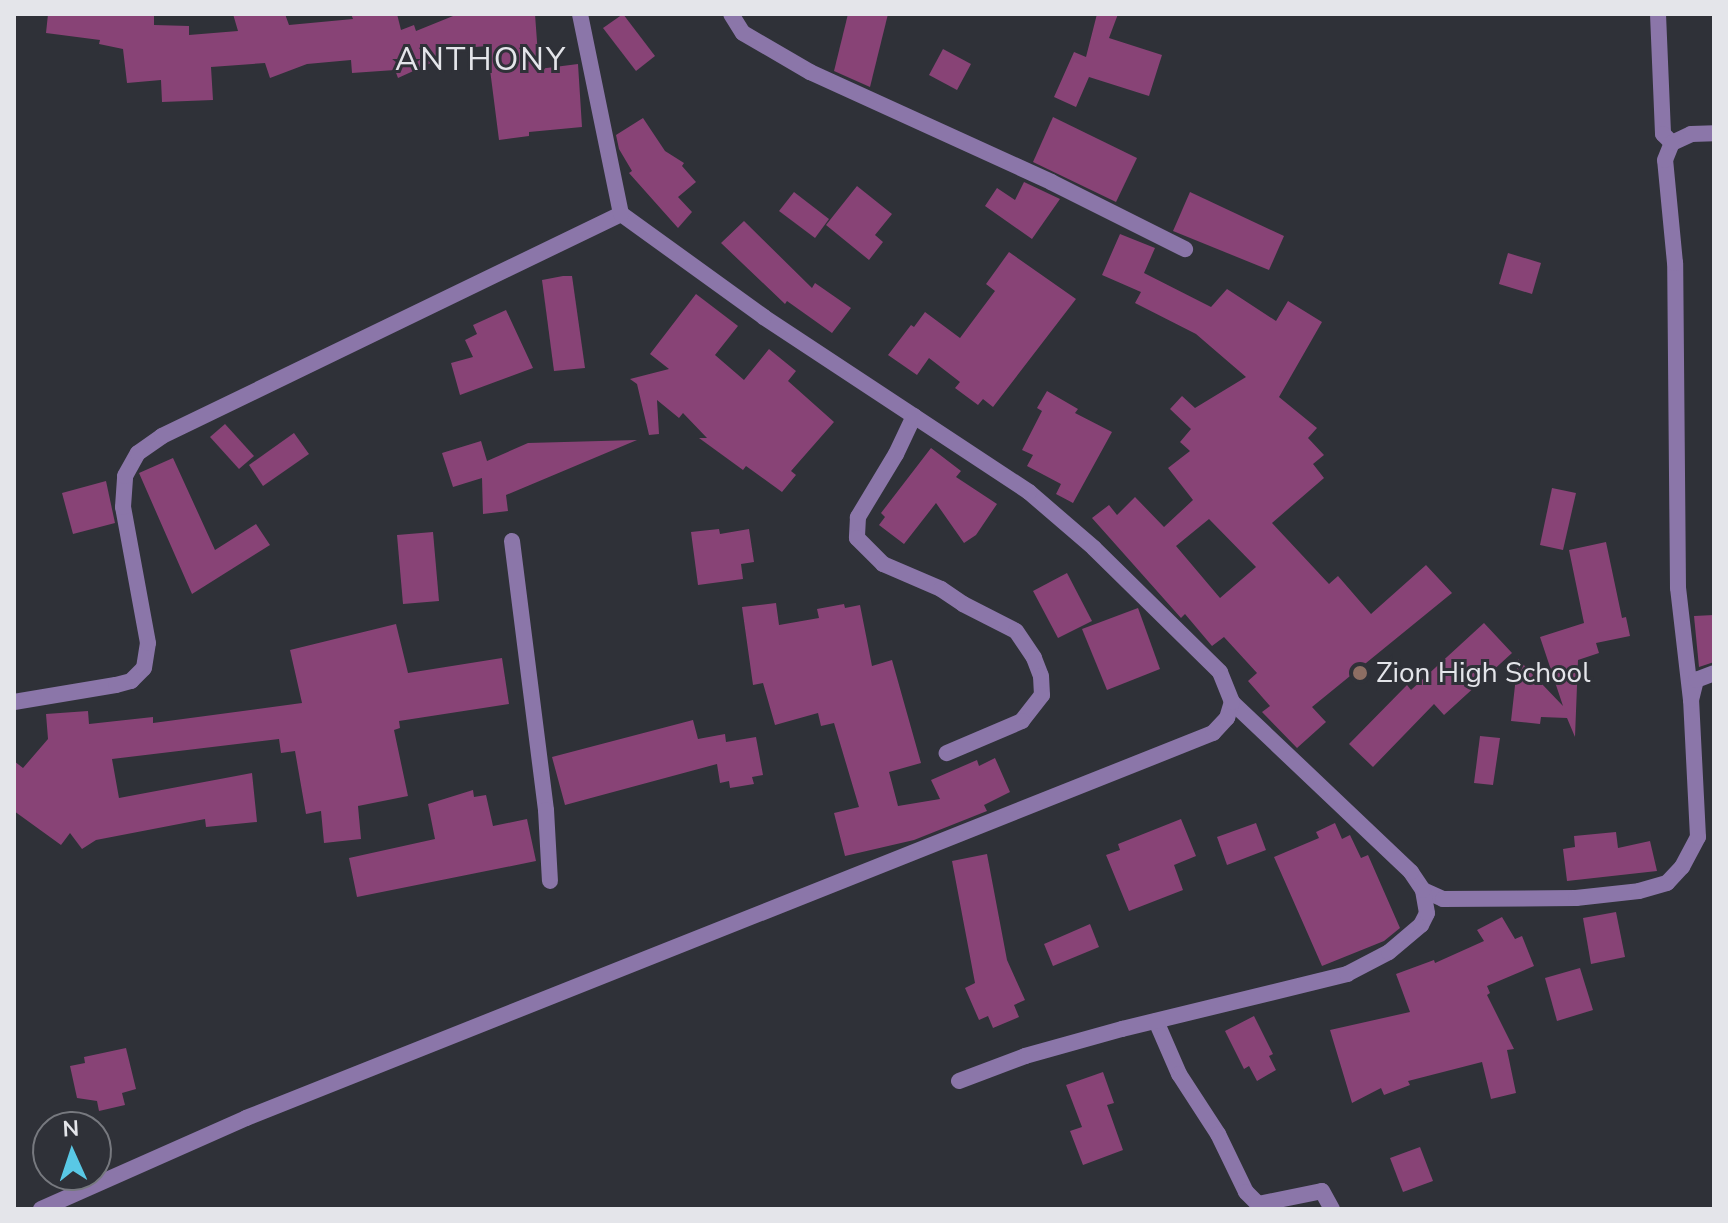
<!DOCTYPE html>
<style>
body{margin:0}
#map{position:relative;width:1728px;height:1223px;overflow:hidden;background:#2f3138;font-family:"Nunito Sans",sans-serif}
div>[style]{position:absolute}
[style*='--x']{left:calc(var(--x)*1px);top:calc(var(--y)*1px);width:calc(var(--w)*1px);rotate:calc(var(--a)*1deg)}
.building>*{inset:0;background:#884376}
.street>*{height:16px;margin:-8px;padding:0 8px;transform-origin:8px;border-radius:8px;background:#8b76a9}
.dots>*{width:22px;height:22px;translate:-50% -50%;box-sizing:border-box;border:4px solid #2f3138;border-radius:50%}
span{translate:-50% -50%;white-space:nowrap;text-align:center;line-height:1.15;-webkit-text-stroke:6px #2f3138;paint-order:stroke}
.poi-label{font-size:28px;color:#e4e5ea}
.left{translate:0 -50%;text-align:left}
.quarter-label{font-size:32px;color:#e4e5ea;letter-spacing:2px}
.frame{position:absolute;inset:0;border:16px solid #e4e5ea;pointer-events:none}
.north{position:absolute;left:32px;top:1111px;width:80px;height:80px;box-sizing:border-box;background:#2f3138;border:2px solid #77797f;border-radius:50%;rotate:357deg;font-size:22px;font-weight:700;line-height:32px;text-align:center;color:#e4e5ea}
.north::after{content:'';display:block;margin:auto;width:28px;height:36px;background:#59c8e5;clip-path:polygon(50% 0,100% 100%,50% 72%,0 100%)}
</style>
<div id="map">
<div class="building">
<div style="clip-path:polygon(48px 14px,154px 14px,154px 25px,189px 26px,189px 35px,238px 31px,233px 14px,285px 14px,289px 25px,353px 19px,351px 14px,397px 14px,401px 30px,414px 25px,416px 31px,458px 14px,535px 14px,539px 69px,578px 64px,582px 127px,529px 132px,529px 136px,499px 140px,487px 46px,441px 50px,444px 57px,398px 78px,395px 70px,352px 73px,351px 60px,307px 64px,270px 78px,265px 63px,211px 67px,213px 100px,162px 102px,161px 80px,127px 83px,123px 49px,99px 44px,100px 40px,46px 33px)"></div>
<div style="clip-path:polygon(623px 14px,655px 56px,636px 71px,603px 28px)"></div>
<div style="clip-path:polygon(848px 14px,888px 14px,870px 87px,834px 71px)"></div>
<div style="clip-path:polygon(1097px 14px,1118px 14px,1109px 38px,1162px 55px,1149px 96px,1089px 77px,1076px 107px,1054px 97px,1074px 52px,1086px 57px)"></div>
<div style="clip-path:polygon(943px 49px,971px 64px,957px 90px,929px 75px)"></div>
<div style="clip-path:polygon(1053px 117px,1137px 158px,1116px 202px,1033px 162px)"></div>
<div style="clip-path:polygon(643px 118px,665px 151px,684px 163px,682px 166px,696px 182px,678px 197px,692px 212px,678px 228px,629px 173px,632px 171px,619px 149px,616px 135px)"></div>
<div style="clip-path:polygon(1024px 182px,1060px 199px,1032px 239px,985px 206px,997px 188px,1015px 200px)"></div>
<div style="clip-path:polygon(857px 186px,892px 214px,875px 235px,883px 242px,869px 260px,826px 225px)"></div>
<div style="clip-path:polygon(794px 192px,829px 219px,815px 238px,779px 211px)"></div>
<div style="clip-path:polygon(1190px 192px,1284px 236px,1269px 270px,1173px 231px)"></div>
<div style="clip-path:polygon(744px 221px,812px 288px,815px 283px,851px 308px,832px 333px,787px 301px,785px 304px,721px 243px)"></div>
<div style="clip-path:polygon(evenodd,1120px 234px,1155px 248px,1144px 273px,1211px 307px,1227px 289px,1276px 321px,1288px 301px,1322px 322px,1279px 397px,1317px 428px,1308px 438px,1324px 455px,1313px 464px,1324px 478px,1272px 523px,1329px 584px,1338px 576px,1371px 614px,1426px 565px,1452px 593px,1312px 707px,1326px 722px,1297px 748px,1262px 712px,1270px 706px,1248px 681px,1257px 673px,1224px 637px,1212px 646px,1185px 614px,1181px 618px,1092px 518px,1109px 505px,1117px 515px,1135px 497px,1164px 527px,1193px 500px,1168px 468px,1190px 451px,1180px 442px,1191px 429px,1170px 409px,1182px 396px,1195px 408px,1246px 377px,1196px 334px,1135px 303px,1141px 292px,1102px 275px,1120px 234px,1209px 519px,1256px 567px,1220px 598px,1176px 546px,1209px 519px)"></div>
<div style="clip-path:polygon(1009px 252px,1076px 299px,993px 407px,983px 399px,978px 405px,955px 388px,960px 382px,929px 358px,917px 375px,888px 355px,911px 325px,914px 327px,925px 312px,960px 338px,995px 291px,986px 284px)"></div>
<div style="clip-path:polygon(1508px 253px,1541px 263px,1532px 294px,1499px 284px)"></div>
<div style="clip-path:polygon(563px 276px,572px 276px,585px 368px,554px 371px,542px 280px)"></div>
<div style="clip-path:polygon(696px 294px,738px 326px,715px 355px,744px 380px,769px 349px,796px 371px,788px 381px,834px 422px,791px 471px,796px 475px,782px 492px,746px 466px,743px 470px,699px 438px,707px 438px,683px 413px,679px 418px,657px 400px,659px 434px,649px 435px,637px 384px,630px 379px,669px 369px,650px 354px)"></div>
<div style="clip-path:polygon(506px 310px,533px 368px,460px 395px,451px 363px,473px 357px,465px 340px,477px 334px,473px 325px)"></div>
<div style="clip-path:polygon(1047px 391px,1078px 409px,1075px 413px,1112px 432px,1073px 503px,1056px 494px,1061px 484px,1027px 466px,1033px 455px,1022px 450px,1042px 411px,1037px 408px)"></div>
<div style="clip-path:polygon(225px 424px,254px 456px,239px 469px,210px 437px)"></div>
<div style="clip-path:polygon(294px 433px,309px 454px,263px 486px,249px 465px)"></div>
<div style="clip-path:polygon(637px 440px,506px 495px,508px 511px,483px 514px,482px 478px,453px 487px,442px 453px,481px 441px,487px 461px,528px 443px)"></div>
<div style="clip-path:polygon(931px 448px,961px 471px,956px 477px,997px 504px,976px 535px,964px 543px,936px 503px,904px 544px,879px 525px,885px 517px,881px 513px)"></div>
<div style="clip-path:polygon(173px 458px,215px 550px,256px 524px,270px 545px,192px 594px,139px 473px)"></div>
<div style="clip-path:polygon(106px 481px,115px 523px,73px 534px,62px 493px)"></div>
<div style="clip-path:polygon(1552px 488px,1576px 493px,1563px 550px,1540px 545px)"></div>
<div style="clip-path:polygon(719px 529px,720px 534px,749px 529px,754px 562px,741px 564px,743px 579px,698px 585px,691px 532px)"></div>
<div style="clip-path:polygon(433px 532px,439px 601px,403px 604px,397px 535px)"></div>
<div style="clip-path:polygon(1606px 542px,1622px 618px,1626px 617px,1630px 636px,1596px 643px,1599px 653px,1578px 660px,1575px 737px,1567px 718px,1541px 717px,1540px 724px,1511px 721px,1518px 659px,1563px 706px,1540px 637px,1584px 623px,1569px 550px)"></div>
<div style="clip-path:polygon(1067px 573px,1092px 621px,1058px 638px,1033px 591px)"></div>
<div style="clip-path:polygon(776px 603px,779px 625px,819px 618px,817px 609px,844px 604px,845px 608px,860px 605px,872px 666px,892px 660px,921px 763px,889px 772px,898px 806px,940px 799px,931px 780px,977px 760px,979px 766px,995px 758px,1010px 792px,984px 805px,987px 811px,914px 840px,845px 856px,834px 813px,859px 807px,834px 723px,821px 726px,818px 713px,775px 725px,763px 683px,753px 685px,742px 607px)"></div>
<div style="clip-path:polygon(1138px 608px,1160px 669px,1107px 690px,1082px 629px)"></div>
<div style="clip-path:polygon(1714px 615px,1714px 662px,1699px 667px,1694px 616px)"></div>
<div style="clip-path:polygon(1484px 623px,1512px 653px,1444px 715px,1434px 704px,1373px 767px,1349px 744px,1407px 685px,1411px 690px)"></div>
<div style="clip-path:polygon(396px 624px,408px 673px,502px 658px,509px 704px,399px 721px,400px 728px,394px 730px,408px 796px,358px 806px,361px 839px,324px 843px,321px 811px,306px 814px,295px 751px,281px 753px,279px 739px,112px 759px,119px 798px,252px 773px,257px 822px,206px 827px,205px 819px,96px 840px,82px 849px,70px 833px,61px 845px,14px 811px,14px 761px,23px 768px,48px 739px,46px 714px,88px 711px,89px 724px,153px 717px,153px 723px,302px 703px,290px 650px)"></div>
<div style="clip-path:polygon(693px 720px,698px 739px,725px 734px,726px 742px,756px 737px,763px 775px,752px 777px,754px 784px,730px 788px,729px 781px,720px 783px,717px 764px,565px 805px,552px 757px)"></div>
<div style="clip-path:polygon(1480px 736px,1500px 738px,1493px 785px,1474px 783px)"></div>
<div style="clip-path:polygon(473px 790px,474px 797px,486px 795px,493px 826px,527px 819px,536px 861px,357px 897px,349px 858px,435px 839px,428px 804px)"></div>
<div style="clip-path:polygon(1181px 819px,1196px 856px,1174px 865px,1183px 890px,1129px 911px,1106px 855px,1120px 850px,1118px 844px)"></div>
<div style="clip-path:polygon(1256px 823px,1266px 850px,1227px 865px,1217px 837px)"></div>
<div style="clip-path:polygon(1335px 823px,1342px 839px,1350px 835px,1361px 858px,1368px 855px,1400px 928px,1384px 941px,1322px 966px,1274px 857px,1319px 838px,1316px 832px)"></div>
<div style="clip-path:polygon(1616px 832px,1618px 848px,1650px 841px,1657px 871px,1567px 881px,1563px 849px,1575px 847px,1574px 836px)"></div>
<div style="clip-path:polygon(987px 854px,1007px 960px,1025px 1000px,1014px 1005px,1019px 1017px,993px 1028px,988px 1016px,979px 1020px,965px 988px,975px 983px,952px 861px)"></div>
<div style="clip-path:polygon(1616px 912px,1625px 957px,1591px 964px,1583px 918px)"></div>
<div style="clip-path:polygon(1502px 917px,1515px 939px,1522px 936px,1534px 966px,1487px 986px,1490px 993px,1487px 995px,1514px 1049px,1507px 1050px,1516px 1093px,1491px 1099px,1482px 1062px,1408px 1081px,1410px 1085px,1384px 1095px,1381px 1088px,1352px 1103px,1330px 1030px,1410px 1012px,1396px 974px,1434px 960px,1435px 963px,1484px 941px,1477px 930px)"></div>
<div style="clip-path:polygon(1090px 924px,1099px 947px,1053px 966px,1044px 944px)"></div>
<div style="clip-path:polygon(1580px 968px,1593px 1010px,1557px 1021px,1545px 978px)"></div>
<div style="clip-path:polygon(1254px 1016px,1273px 1054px,1269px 1056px,1276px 1070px,1257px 1081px,1249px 1066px,1244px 1069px,1225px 1031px)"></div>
<div style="clip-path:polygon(126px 1048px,136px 1089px,122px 1093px,125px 1105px,99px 1111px,97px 1101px,77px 1098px,70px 1066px,85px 1063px,84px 1057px)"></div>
<div style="clip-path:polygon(1103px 1072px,1114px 1103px,1107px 1105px,1123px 1150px,1083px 1165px,1070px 1131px,1082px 1127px,1066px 1085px)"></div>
<div style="clip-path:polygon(1420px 1147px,1433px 1181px,1403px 1192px,1390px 1158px)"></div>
</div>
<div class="street">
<div style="--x:731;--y:14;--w:22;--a:58"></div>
<div style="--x:743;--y:33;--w:78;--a:30.2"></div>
<div style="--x:810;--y:72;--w:265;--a:24.5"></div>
<div style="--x:1051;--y:182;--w:150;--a:26.6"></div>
<div style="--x:1658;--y:14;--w:120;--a:87.6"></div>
<div style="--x:1663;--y:134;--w:13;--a:45"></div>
<div style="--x:914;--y:416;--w:42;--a:115.3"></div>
<div style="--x:896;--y:454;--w:74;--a:121.1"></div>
<div style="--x:858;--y:517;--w:21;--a:93"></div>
<div style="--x:857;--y:538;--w:37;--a:45"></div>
<div style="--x:883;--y:564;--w:63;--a:23.3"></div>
<div style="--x:941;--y:589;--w:27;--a:34"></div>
<div style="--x:963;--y:604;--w:59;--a:27"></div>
<div style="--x:1016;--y:631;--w:32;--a:56"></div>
<div style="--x:1034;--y:658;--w:19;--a:69"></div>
<div style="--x:1041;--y:676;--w:19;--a:87"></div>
<div style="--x:1042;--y:695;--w:33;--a:128"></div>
<div style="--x:1022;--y:721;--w:82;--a:156.9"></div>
<div style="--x:512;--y:541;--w:271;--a:82.8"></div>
<div style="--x:546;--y:810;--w:71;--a:86.8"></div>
<div style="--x:1691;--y:700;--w:113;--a:-96.6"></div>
<div style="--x:1678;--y:588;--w:325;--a:-90.5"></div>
<div style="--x:1675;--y:263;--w:103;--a:-95.5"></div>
<div style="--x:1665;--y:160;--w:18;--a:-68"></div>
<div style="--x:1672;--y:143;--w:21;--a:-25"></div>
<div style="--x:1691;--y:134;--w:23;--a:-2"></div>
<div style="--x:14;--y:702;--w:103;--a:-9.5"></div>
<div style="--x:116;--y:685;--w:16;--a:-15"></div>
<div style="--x:131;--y:681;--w:18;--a:-45"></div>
<div style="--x:144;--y:668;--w:25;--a:-81"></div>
<div style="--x:148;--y:643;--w:138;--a:-100.4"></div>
<div style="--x:123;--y:507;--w:31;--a:-86"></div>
<div style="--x:125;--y:476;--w:26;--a:-61"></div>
<div style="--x:138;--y:453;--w:29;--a:-35"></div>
<div style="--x:162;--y:436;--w:510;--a:-25.81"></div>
<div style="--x:1423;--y:890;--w:22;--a:24"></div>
<div style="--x:1443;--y:899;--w:133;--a:-0.4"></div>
<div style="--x:1576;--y:898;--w:63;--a:-6.3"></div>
<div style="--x:1639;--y:891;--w:29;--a:-16"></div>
<div style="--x:1667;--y:883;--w:22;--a:-47"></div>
<div style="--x:1682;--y:867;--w:34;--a:-62"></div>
<div style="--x:1698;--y:837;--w:137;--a:-92.9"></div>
<div style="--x:1691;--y:700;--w:21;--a:-76"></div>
<div style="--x:1696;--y:680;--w:19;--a:-21"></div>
<div style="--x:1156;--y:1021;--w:58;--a:66.5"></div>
<div style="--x:1179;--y:1074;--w:72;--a:57"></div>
<div style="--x:1218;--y:1134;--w:64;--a:64.2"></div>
<div style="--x:1246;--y:1192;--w:17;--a:45"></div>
<div style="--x:1258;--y:1204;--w:65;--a:-11.5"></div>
<div style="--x:1322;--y:1191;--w:21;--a:61"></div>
<div style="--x:959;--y:1081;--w:71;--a:-20.7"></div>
<div style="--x:1025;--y:1056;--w:101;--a:-15.6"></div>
<div style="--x:1122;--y:1029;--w:232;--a:-13.7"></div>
<div style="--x:1347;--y:974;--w:47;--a:-27.6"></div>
<div style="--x:1389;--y:952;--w:42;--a:-40.2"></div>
<div style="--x:1421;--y:925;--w:13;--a:-63"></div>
<div style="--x:1427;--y:913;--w:23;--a:-100"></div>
<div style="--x:1423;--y:890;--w:22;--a:-124"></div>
<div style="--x:1411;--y:872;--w:247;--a:-136.5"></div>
<div style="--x:41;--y:1209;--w:224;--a:-23.9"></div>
<div style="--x:246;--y:1118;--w:1041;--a:-21.71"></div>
<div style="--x:1213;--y:733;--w:21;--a:-47"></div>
<div style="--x:1227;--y:718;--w:17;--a:-73"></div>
<div style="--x:1232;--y:702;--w:32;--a:-112"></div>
<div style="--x:1220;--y:672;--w:177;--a:-135.5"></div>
<div style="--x:1094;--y:548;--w:86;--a:-139.3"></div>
<div style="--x:1029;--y:492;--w:318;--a:-146.6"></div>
<div style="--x:764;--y:317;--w:176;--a:-144.2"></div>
<div style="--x:621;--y:214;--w:204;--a:-101.6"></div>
</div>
<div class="dots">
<div style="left:1360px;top:673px;background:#8d6e63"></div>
</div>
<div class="poi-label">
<span class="left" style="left:1376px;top:673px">Zion High School</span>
</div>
<div class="quarter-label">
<span style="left:481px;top:60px">ANTHONY</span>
</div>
<div class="frame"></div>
<div class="north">N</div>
</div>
